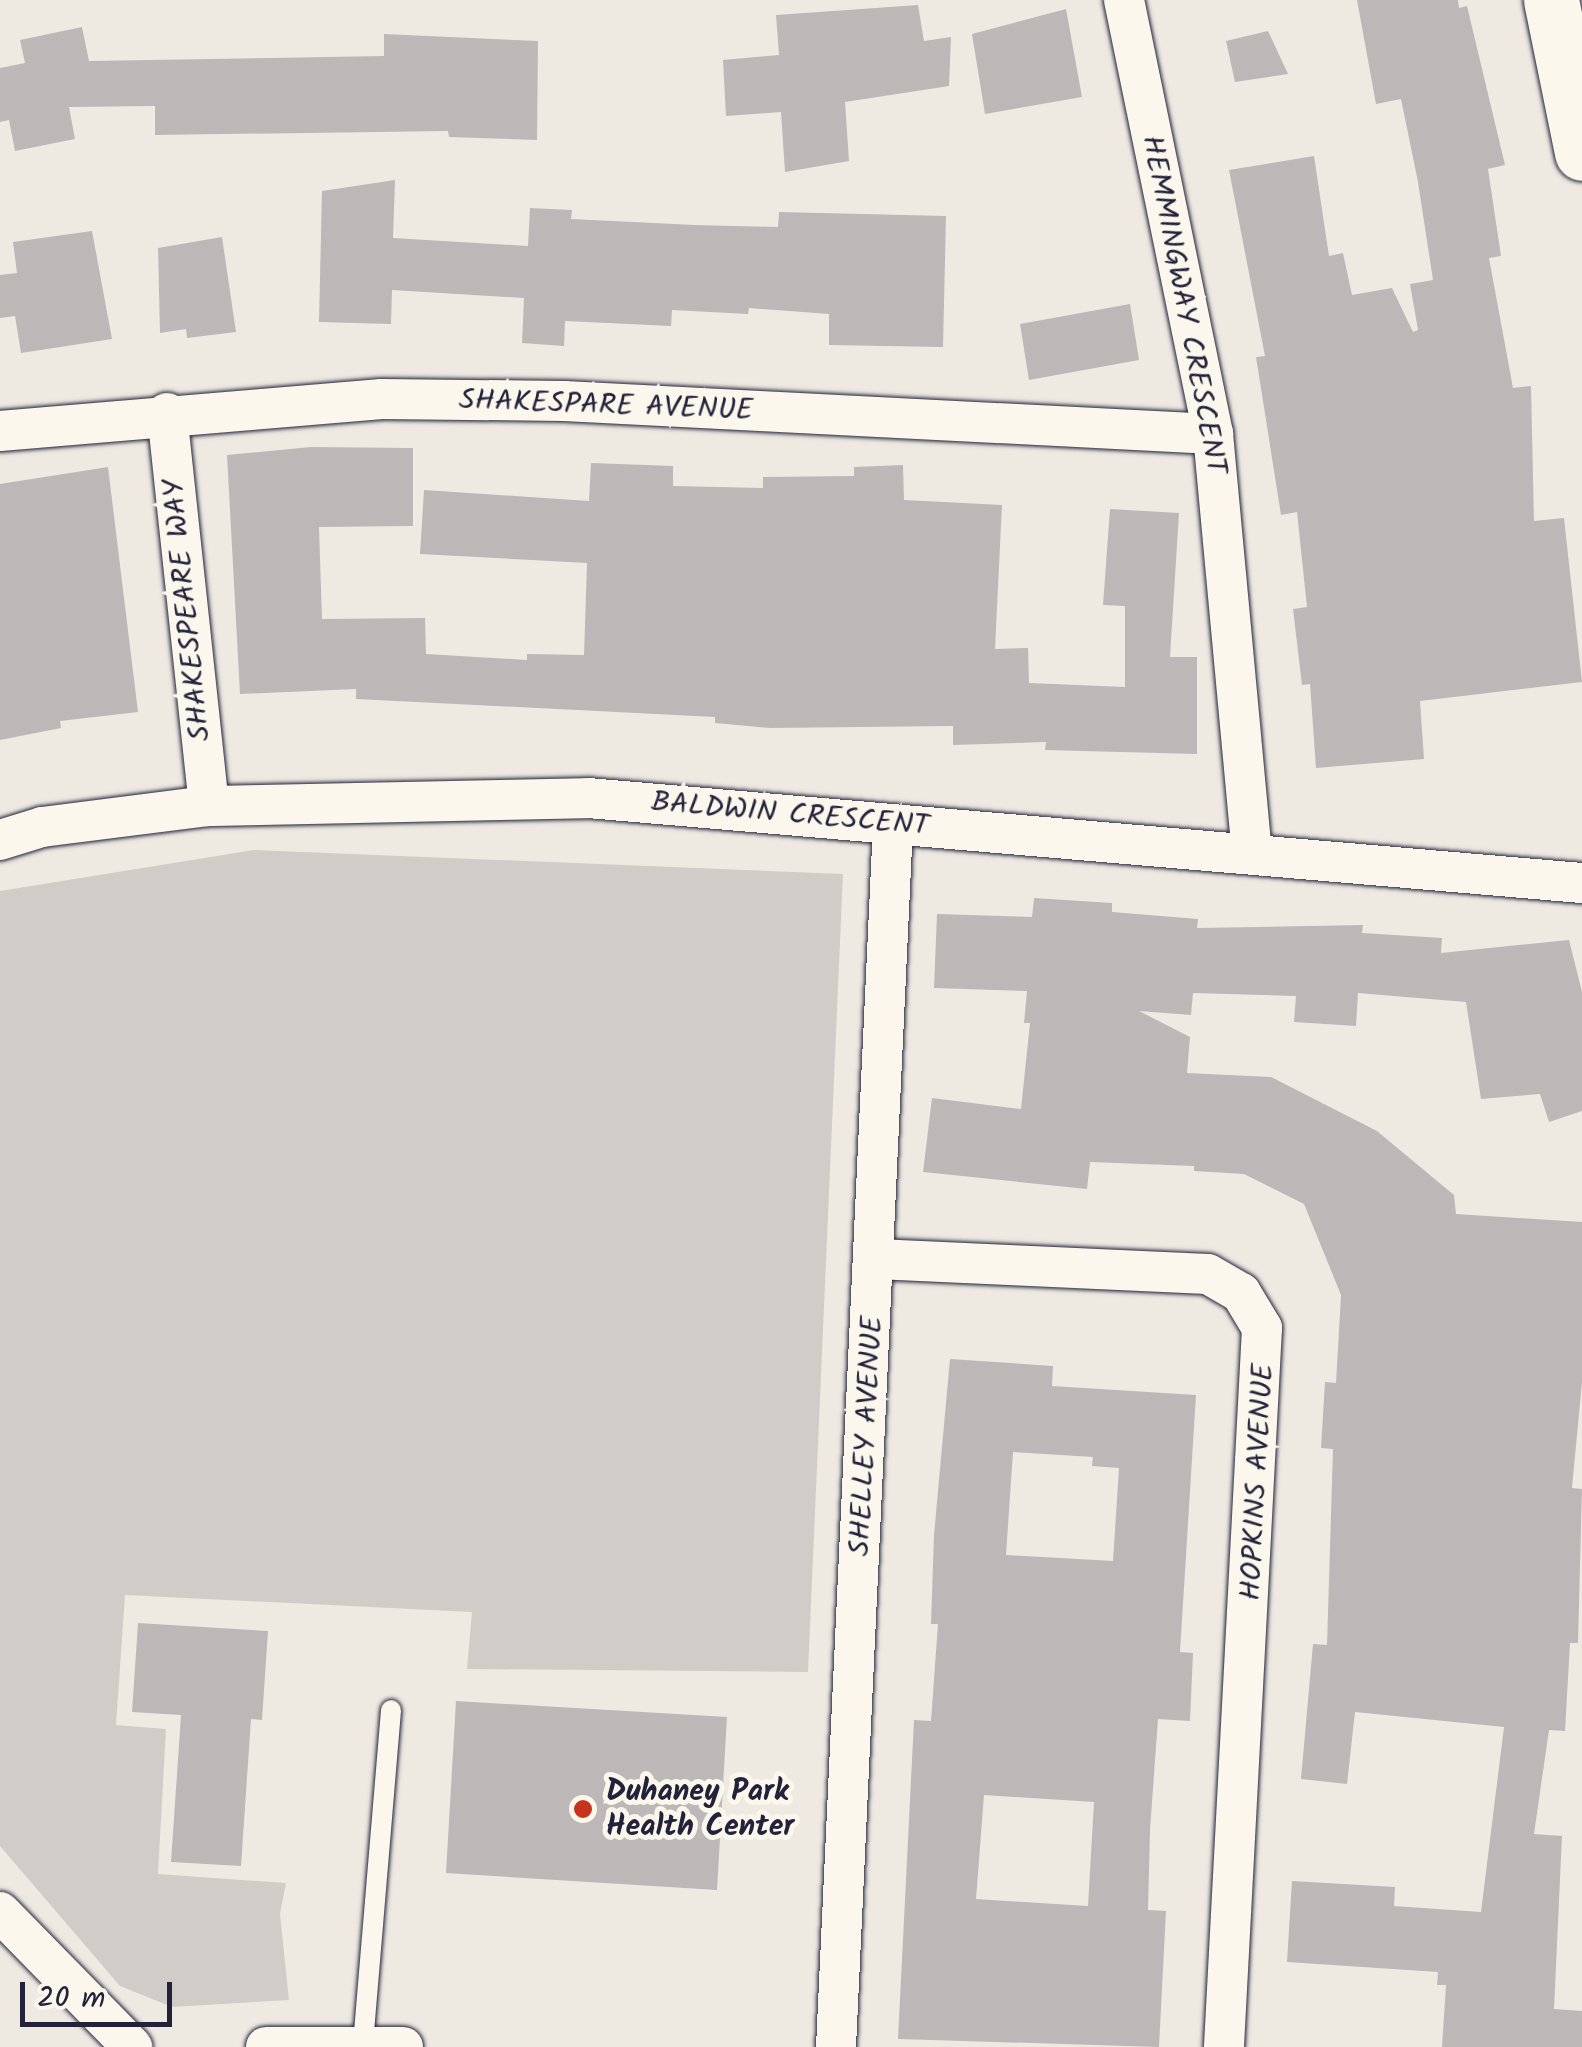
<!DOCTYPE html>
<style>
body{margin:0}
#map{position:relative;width:1582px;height:2047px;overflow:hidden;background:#eeeae2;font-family:Kalam,sans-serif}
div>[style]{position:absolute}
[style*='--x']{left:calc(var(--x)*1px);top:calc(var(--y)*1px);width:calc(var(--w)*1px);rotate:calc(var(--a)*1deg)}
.green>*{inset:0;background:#d0cdc9}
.building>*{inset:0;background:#bcb8b8}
.roads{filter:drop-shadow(0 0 2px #22223b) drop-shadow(0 0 2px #22223b)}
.lane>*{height:20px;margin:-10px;padding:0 10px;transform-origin:10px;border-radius:10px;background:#fbf7ec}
.street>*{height:40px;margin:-20px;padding:0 20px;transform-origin:20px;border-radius:20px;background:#fbf7ec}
.secondary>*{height:55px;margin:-27.5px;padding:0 27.5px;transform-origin:27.5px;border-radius:27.5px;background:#fbf7ec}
.dots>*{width:28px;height:28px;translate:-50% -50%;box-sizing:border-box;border:5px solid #fbf7ec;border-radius:50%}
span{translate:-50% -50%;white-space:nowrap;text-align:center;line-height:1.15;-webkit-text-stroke:10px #fbf7ec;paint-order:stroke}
.street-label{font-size:30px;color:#22223b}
.poi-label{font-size:30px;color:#22223b;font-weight:700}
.left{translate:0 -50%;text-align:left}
.scale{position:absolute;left:20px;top:1982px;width:152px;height:45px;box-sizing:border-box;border:5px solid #22223b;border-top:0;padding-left:12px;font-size:30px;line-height:35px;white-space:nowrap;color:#22223b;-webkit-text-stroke:8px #fbf7ec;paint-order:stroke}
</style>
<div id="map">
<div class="green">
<div style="clip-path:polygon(254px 850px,843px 874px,808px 1672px,467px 1669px,472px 1612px,125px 1595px,116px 1725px,166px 1729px,158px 1874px,286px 1883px,280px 1914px,289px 2000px,172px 2007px,120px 1986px,0 1846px,0 891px)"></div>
</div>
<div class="building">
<div style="clip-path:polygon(1357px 0,1458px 0,1459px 8px,1467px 6px,1505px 165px,1488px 169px,1501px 256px,1489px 258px,1513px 388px,1531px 386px,1534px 521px,1564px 518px,1582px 682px,1420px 701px,1424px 759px,1316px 768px,1310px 684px,1302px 685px,1293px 609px,1307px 607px,1297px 512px,1281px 515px,1256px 357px,1265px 356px,1229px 170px,1314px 156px,1329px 256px,1343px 253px,1352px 295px,1392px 288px,1413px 332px,1418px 330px,1410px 284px,1433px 280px,1418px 182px,1401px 99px,1376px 104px)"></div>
<div style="clip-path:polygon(918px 5px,924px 41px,951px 37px,949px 86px,845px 102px,849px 161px,785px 172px,781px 112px,726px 116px,723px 60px,779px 55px,776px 15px)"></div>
<div style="clip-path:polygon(1066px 9px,1082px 97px,985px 114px,972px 34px)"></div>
<div style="clip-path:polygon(82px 27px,89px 61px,384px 56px,384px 34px,538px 41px,537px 140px,449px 137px,448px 131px,155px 135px,155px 106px,69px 107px,75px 139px,15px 151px,9px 120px,0 122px,0 68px,25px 63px,20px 40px)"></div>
<div style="clip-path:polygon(1268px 31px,1288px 74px,1235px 82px,1226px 41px)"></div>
<div style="clip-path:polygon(395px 180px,393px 238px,528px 246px,530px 208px,572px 210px,571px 219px,695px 225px,778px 227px,779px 212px,946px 216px,943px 347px,829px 345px,829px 314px,749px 308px,748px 314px,672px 310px,671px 326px,565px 321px,564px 346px,522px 343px,524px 298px,392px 290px,391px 324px,319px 322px,322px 191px)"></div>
<div style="clip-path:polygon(92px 231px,112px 339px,21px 353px,15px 316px,0 318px,0 275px,17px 273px,13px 242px)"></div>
<div style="clip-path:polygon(222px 237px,236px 332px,187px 338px,186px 329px,160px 333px,158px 248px)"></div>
<div style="clip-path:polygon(1130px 304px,1139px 360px,1029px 380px,1020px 324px)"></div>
<div style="clip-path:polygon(311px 447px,413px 448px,413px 526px,319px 527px,322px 619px,425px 618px,426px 654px,527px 660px,527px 654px,584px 655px,587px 563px,420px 554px,424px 490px,589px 501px,591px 463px,673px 466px,673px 486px,763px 488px,763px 477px,854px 476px,854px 467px,903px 465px,904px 500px,1002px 505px,995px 649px,1028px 648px,1029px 683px,1125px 687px,1125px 606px,1103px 605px,1110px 509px,1179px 513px,1170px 657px,1197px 657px,1197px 754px,1045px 750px,1046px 742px,953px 745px,953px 726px,770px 728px,715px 723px,715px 717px,356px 699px,356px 689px,240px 694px,227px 455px)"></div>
<div style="clip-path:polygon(108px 467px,138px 712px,60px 721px,61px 728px,0 740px,0 484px)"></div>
<div style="clip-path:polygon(1034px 898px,1112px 903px,1112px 912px,1198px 919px,1197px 928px,1363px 925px,1362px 933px,1442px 938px,1441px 953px,1569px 940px,1582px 992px,1582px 1111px,1549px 1122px,1540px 1094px,1481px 1099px,1466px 1002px,1358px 993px,1356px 1026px,1294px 1022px,1296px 996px,1193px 993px,1191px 1015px,1139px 1011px,1190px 1037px,1187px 1073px,1271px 1077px,1377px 1131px,1454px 1195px,1456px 1214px,1582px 1222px,1582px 1382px,1572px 1488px,1582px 1489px,1578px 1643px,1570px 1643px,1565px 1731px,1549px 1730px,1534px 1834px,1562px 1836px,1554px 2009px,1582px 2011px,1582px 2047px,1442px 2047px,1446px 1985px,1437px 1985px,1438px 1972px,1287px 1962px,1292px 1881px,1395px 1887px,1394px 1906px,1481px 1912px,1504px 1727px,1355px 1712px,1347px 1784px,1301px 1779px,1313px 1644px,1327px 1645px,1333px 1449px,1321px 1448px,1325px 1382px,1336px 1383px,1341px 1295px,1304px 1204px,1244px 1174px,1194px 1171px,1194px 1166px,1090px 1162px,1087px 1189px,923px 1172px,932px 1098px,1021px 1109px,1030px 1023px,1024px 1023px,1027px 991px,934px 988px,937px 914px,1032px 917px)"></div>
<div style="clip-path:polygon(evenodd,950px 1359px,1053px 1366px,1052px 1386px,1196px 1395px,1180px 1652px,1193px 1653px,1190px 1721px,1158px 1719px,1150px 1830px,1148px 1910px,1166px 1911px,1159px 2047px,898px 2039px,914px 1720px,931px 1721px,938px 1624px,931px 1624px,934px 1535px,950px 1359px,1013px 1452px,1093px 1457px,1092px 1466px,1119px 1468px,1113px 1561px,1006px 1555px,1013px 1452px,950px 1359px,984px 1795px,1094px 1802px,1088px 1906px,976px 1899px,984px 1795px)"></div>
<div style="clip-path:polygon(138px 1623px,268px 1631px,262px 1720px,251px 1719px,241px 1866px,171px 1862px,181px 1715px,132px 1712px)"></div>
<div style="clip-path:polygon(456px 1701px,727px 1717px,717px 1890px,446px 1873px)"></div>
</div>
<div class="roads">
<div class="lane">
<div style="--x:363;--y:2044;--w:335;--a:-85.2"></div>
</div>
<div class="street">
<div style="--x:1124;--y:0;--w:443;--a:78.4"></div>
<div style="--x:1213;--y:434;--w:420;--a:84.7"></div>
<div style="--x:167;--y:413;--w:395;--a:83.9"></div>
<div style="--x:0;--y:431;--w:383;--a:-4.8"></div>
<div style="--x:382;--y:399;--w:182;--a:0.6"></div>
<div style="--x:564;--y:401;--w:650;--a:2.91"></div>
<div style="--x:0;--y:840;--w:44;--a:-17.2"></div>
<div style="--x:42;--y:827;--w:168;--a:-7.2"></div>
<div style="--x:209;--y:806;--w:379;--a:-1.2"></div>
<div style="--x:588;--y:798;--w:998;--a:4.89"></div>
<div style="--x:876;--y:1259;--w:332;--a:2.6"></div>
<div style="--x:1208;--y:1274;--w:38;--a:30"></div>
<div style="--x:1241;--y:1293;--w:41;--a:59"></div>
<div style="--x:1262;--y:1328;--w:720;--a:93.03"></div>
<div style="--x:0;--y:1912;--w:189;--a:45.6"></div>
<div style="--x:266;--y:2047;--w:137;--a:0"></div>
<div style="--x:836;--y:2047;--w:1223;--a:-87.33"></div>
</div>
<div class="secondary">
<div style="--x:1551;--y:0;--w:156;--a:78.5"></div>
</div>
</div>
<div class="dots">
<div style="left:583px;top:1809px;background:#c8321e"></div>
</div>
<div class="street-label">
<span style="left:1183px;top:305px;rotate:79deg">HEMMINGWAY CRESCENT</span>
<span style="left:606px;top:406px;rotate:2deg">SHAKESPARE AVENUE</span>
<span style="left:188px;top:610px;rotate:-96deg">SHAKESPEARE WAY</span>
<span style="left:790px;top:815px;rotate:5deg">BALDWIN CRESCENT</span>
<span style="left:867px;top:1436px;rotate:-87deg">SHELLEY AVENUE</span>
<span style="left:1258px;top:1482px;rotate:-87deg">HOPKINS AVENUE</span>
</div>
<div class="poi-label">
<span class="left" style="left:606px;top:1809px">Duhaney Park<br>Health Center</span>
</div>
<div class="scale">20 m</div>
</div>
